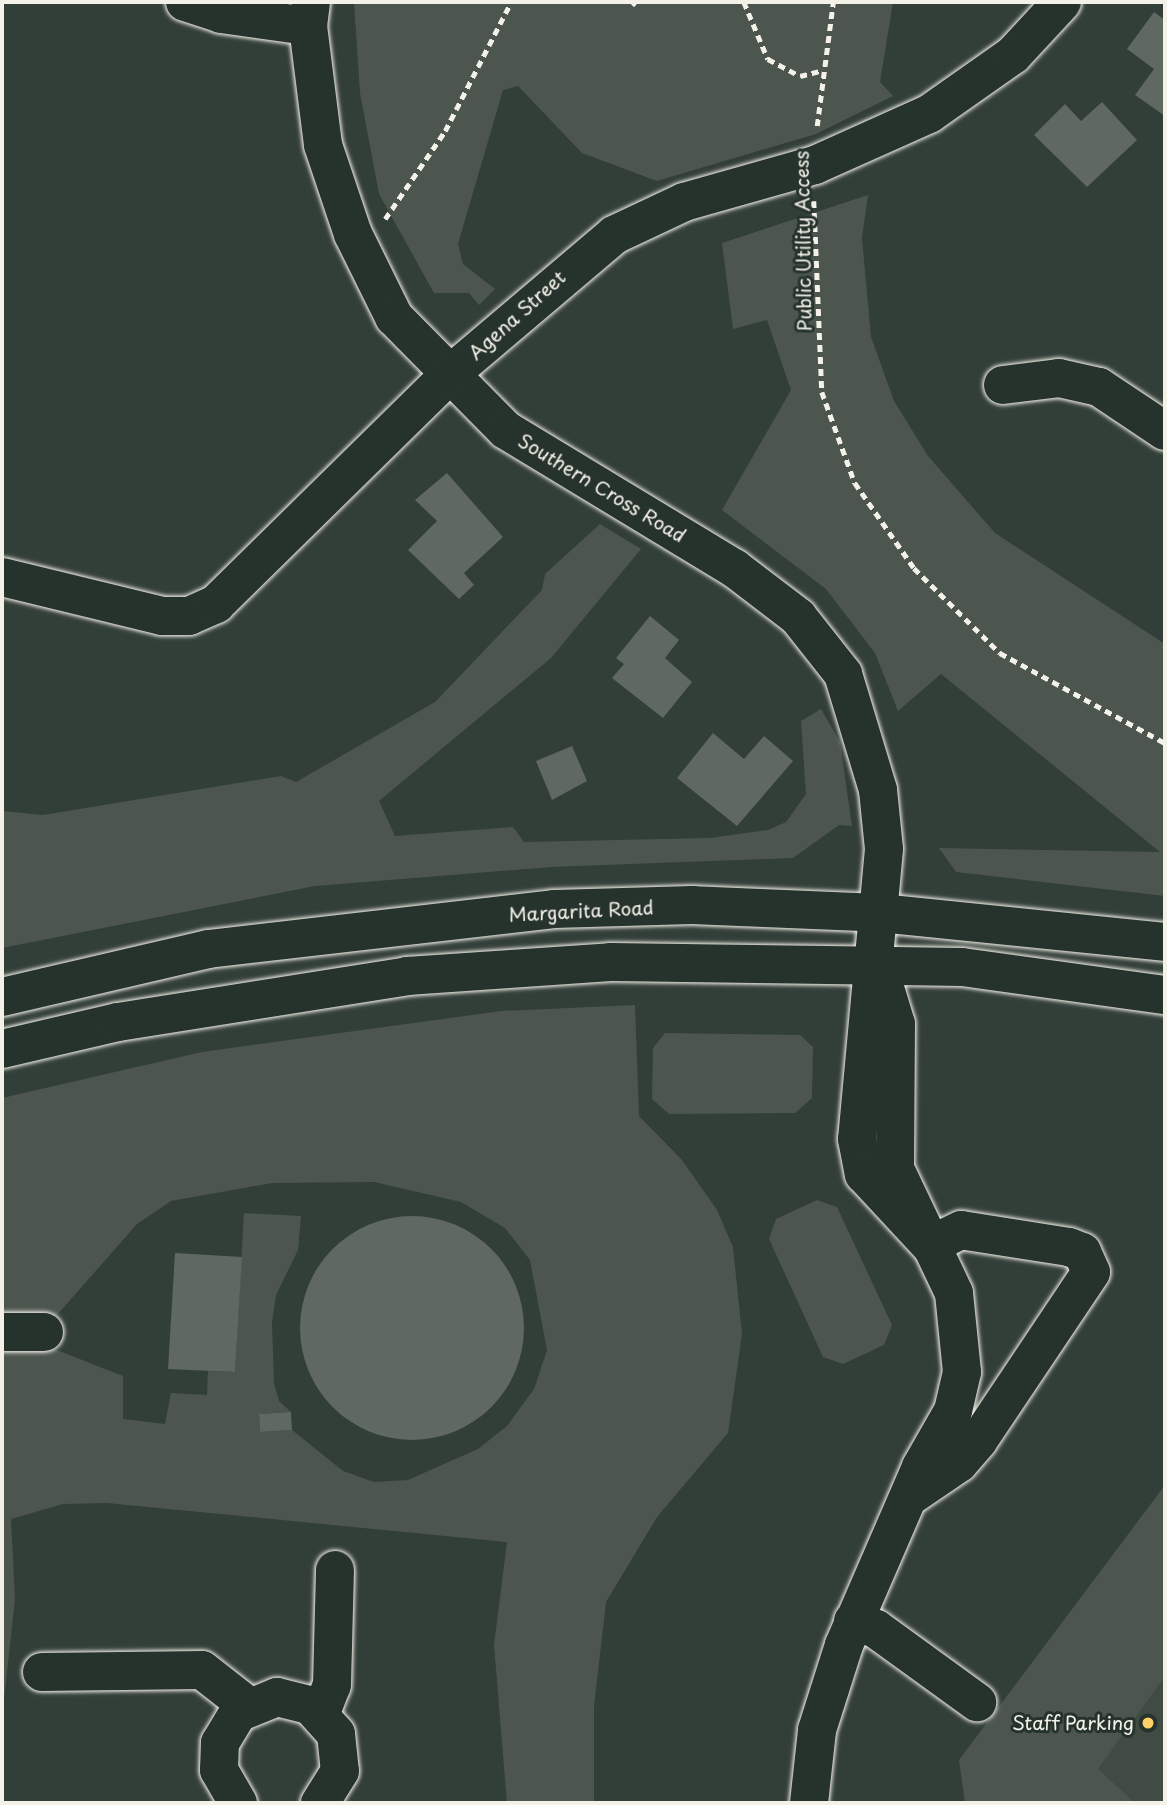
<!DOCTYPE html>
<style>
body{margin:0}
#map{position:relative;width:1167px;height:1805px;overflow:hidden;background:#323e38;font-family:"Playpen Sans",sans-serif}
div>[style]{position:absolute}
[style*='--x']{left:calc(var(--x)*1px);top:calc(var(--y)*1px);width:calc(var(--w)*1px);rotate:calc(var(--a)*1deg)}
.built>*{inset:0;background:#404b44}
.green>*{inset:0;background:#4c564f}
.building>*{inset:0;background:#5f6861}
.round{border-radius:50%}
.path>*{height:4.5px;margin-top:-2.25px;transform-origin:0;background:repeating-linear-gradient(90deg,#f4f1e8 0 7px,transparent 0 12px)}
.roads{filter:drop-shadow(0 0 2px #f4f1e8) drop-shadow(0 0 2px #f4f1e8)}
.minor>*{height:38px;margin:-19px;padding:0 19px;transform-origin:19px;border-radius:19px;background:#26332d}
.major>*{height:38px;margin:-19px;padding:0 19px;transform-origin:19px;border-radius:19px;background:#26332d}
.dots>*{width:19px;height:19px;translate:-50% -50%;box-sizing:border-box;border:4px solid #26332d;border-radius:50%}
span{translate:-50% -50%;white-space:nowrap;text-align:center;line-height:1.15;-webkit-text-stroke:6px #26332d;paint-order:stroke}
.street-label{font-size:19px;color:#f4f1e8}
.poi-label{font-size:19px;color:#f4f1e8}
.right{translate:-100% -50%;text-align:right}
.frame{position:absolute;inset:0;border:4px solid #f4f1e8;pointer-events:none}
</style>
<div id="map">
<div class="built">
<div style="clip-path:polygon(1165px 1539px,1165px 1803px,1026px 1803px)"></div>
</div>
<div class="green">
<div style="clip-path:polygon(354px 2px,893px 2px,880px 82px,893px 96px,816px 134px,657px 181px,582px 153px,518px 86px,503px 90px,458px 244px,463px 264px,495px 289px,479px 305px,469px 293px,434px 293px,379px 194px,360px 93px)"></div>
<div style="clip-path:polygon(868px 195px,862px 238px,871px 337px,894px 401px,928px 456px,995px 533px,1165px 644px,1165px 896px,956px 872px,939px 848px,1160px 852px,941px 674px,898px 711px,875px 653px,826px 589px,722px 510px,791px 390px,767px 320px,733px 329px,722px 243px)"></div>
<div style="clip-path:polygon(600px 524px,641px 549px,551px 658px,379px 801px,395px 836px,513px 827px,524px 842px,710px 838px,768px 830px,786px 822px,806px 794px,801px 721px,821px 709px,840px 742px,852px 826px,839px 825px,793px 858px,551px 867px,315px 886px,2px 948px,2px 811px,43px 815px,281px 776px,296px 782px,435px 702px,542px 590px,545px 574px)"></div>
<div style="clip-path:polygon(635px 1005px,639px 1116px,682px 1160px,717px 1210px,733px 1247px,742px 1334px,728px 1433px,657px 1517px,606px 1602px,594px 1706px,594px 1803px,507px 1803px,494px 1645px,507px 1542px,107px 1503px,63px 1504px,11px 1519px,15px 1599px,2px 1718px,2px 1347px,44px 1345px,123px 1376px,123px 1419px,165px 1424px,171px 1393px,207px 1395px,208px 1371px,235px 1372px,244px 1213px,301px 1216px,298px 1250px,276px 1295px,272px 1322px,274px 1383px,279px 1401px,291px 1412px,259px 1414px,260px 1432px,292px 1430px,343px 1471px,374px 1482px,408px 1480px,478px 1449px,507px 1426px,534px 1389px,547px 1350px,530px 1260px,505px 1228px,461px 1202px,374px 1182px,272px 1183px,171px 1201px,137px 1224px,57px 1315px,2px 1319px,2px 1098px,202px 1052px,501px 1011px)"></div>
<div style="clip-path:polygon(665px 1033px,800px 1035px,813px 1047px,812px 1098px,795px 1113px,669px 1114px,652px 1099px,653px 1048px)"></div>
<div style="clip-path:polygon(817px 1200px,837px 1207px,892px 1325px,884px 1345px,843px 1364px,823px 1357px,769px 1239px,776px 1219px)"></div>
<div style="clip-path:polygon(1165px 1485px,1165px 1676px,1098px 1769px,1135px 1803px,965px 1803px,959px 1760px)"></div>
</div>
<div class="building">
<div style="clip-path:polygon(1154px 12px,1165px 20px,1165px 116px,1135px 95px,1154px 69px,1127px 49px)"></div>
<div style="clip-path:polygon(1102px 102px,1137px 140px,1087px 187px,1034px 135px,1065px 104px,1081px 121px)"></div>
<div style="clip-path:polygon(447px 473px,503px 537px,464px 573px,474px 585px,459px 599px,408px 550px,437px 521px,415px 500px)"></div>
<div style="clip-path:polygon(650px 616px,679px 640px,665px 658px,692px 682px,663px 718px,612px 678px,624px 664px,616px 658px)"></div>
<div style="clip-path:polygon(713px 733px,744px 759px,764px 736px,793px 761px,737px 826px,677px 778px)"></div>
<div style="clip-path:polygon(572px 746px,587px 781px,552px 800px,536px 761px)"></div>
<div class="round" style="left:300px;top:1216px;width:224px;height:224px"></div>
<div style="clip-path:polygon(175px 1253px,242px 1257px,235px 1372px,168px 1369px)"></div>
<div style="clip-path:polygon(291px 1412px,292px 1430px,260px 1432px,259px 1414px)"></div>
</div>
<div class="path">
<div style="--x:744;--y:2;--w:62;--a:67.2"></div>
<div style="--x:768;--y:59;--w:36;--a:28"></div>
<div style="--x:800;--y:76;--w:21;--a:-14"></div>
<div style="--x:632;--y:5;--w:4;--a:-45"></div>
<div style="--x:817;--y:126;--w:125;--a:-82.6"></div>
<div style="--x:814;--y:201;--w:191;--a:87.6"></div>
<div style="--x:822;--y:392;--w:97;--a:70.1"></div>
<div style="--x:855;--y:483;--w:103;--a:55.2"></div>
<div style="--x:914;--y:568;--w:121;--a:44.7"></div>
<div style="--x:1000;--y:653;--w:188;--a:28.6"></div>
<div style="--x:385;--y:219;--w:107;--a:-55.7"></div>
<div style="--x:445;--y:131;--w:145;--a:-62.9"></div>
</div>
<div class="roads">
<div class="minor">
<div style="--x:185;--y:2;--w:38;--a:18"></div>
<div style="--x:221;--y:14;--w:88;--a:7.9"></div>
<div style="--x:311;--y:2;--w:24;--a:97"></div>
<div style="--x:308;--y:26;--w:120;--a:82.8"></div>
<div style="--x:323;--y:145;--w:94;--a:71.4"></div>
<div style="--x:353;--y:234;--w:93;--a:63.7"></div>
<div style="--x:394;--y:317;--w:159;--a:45.3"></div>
<div style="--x:506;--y:430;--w:267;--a:31.2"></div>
<div style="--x:734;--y:568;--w:81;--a:37.4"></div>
<div style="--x:798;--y:617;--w:73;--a:51.7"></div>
<div style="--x:843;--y:674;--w:121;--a:73.2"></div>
<div style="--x:878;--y:790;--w:59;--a:84.2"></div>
<div style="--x:884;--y:849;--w:291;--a:95.3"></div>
<div style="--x:857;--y:1139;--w:36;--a:79"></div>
<div style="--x:864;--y:1174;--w:97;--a:47.1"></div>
<div style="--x:1003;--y:385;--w:56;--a:-7.1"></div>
<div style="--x:1059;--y:378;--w:41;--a:12.7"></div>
<div style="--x:1099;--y:387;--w:79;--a:33.7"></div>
<div style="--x:2;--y:577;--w:165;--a:13.7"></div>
<div style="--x:162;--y:616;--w:27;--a:0"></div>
<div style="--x:189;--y:616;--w:30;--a:-24"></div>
<div style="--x:216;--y:604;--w:325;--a:-44.5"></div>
<div style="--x:448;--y:376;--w:218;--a:-40.3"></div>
<div style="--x:614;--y:235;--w:77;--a:-25.2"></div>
<div style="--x:684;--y:202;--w:136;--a:-15.8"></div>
<div style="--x:815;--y:165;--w:125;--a:-24.1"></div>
<div style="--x:929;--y:114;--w:103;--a:-35.1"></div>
<div style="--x:1013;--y:55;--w:72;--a:-47.2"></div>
<div style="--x:2;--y:1332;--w:42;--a:0"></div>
<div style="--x:909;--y:1497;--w:60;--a:-34.2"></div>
<div style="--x:959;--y:1463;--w:29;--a:-49"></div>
<div style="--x:978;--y:1441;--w:203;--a:-56.2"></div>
<div style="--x:1091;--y:1272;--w:22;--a:-114"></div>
<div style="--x:1082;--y:1252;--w:14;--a:-159"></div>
<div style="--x:1069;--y:1247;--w:109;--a:-171.1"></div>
<div style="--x:961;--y:1230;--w:34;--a:154"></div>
<div style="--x:853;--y:1621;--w:24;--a:19"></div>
<div style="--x:876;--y:1629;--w:125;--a:35.9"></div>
<div style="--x:42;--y:1672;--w:160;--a:-0.7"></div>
<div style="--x:202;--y:1670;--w:58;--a:38"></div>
<div style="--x:321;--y:1713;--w:30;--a:-69"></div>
<div style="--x:332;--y:1685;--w:115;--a:-88.5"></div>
<div style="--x:238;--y:1803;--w:38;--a:-120"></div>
<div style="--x:219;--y:1770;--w:27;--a:-88"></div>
<div style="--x:220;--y:1743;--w:35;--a:-59"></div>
<div style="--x:238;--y:1713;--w:42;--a:-22.3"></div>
<div style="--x:277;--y:1697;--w:34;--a:14"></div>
<div style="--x:310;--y:1705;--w:39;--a:48"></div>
<div style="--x:336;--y:1734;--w:37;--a:84"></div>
<div style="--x:340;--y:1771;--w:38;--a:122"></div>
<div style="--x:809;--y:1803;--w:73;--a:-83.7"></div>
<div style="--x:817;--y:1730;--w:89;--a:-72.4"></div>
<div style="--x:844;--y:1645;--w:194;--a:-66.6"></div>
<div style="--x:921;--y:1467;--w:64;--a:-60.3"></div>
<div style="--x:953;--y:1411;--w:40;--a:-77"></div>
<div style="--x:962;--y:1372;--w:79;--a:-95.8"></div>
<div style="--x:954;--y:1293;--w:137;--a:-115.4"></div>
<div style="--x:895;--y:1169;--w:145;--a:-89.6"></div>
<div style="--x:896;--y:1024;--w:59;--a:-106.9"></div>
</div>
<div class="major">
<div style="--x:2;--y:997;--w:212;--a:-13.1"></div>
<div style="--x:208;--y:949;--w:348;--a:-6.6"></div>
<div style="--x:554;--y:909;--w:138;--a:-1.7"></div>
<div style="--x:692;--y:905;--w:188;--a:2.4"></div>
<div style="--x:880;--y:913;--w:286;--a:5.8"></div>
<div style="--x:2;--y:1049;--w:119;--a:-13.1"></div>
<div style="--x:118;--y:1022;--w:293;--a:-9"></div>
<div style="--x:407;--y:976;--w:204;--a:-3.9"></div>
<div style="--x:611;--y:962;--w:351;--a:0.8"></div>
<div style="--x:962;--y:967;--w:205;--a:7.9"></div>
</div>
</div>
<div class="dots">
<div style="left:1148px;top:1723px;background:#ffd166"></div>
</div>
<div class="street-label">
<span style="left:803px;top:241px;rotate:-91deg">Public Utility Access</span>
<span style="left:517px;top:315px;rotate:-42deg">Agena Street</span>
<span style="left:602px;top:488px;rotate:31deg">Southern Cross Road</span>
<span style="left:581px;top:911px;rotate:-3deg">Margarita Road</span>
</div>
<div class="poi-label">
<span class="right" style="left:1134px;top:1723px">Staff Parking</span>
</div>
<div class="frame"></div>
</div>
